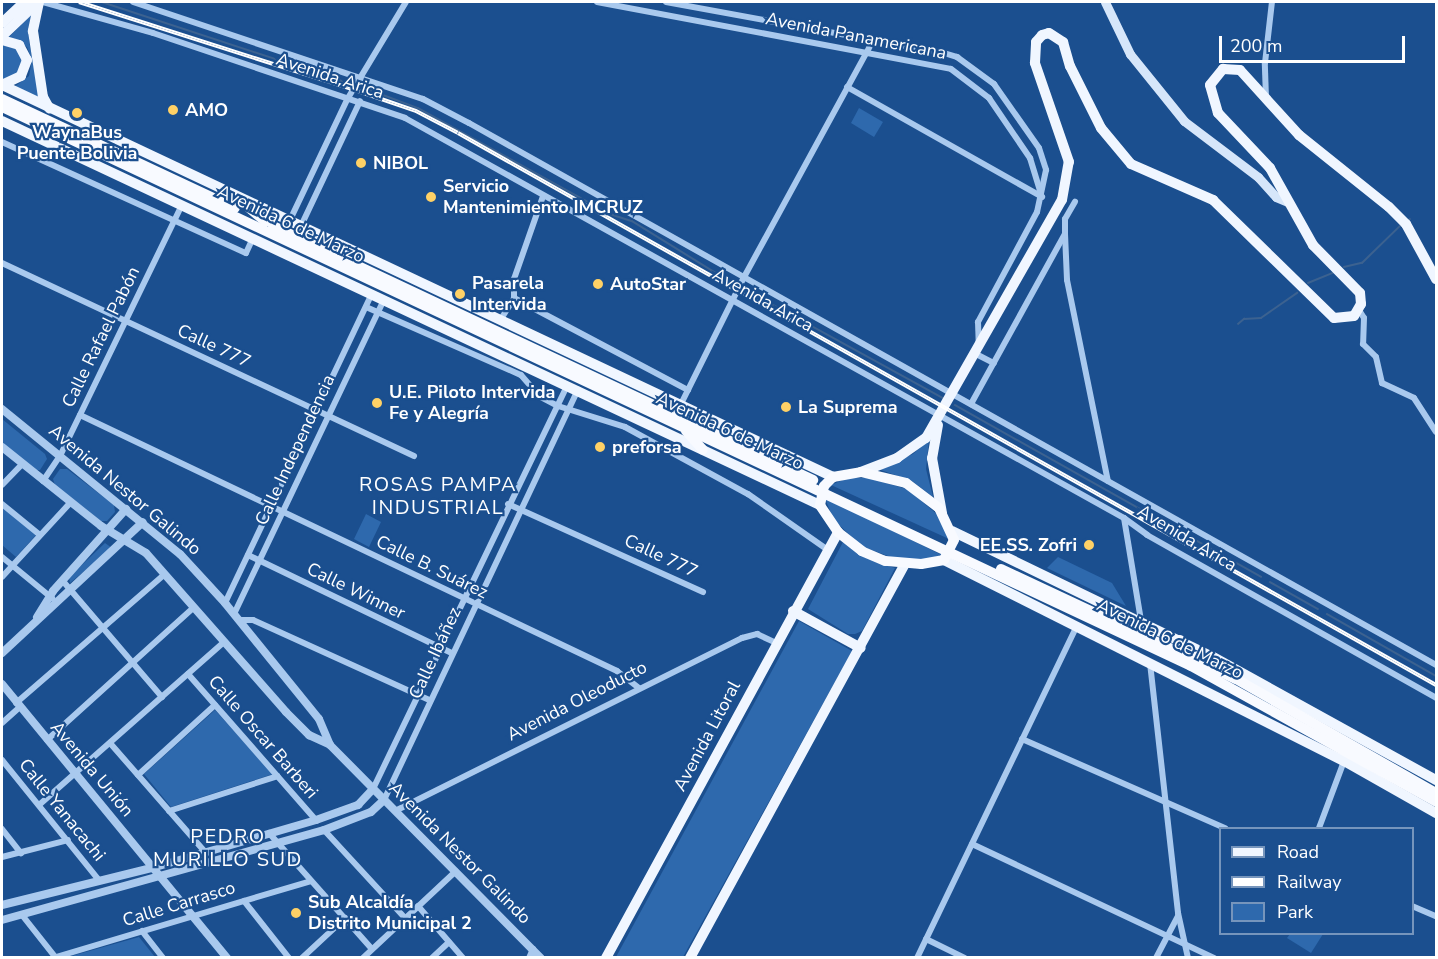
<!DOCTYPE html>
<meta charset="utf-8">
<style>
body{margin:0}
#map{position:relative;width:1438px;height:959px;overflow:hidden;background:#1b4f8f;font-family:"Nunito Sans",sans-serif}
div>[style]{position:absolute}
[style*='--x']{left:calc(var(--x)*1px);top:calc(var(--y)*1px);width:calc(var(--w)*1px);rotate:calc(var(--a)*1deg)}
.green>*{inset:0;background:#2e69ad}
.stream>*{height:1.5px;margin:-0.75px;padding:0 0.75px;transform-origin:0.75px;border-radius:0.75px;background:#3c6290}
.minor>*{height:6px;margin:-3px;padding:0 3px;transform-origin:3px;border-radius:3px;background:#a9c9ee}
.tertiary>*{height:8px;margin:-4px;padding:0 4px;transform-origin:4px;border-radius:4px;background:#a9c9ee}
.secondary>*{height:9px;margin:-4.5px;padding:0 4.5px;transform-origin:4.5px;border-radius:4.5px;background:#d6e6fa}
.primary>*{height:10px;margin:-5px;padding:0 5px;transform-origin:5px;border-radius:5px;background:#f0f6ff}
.trunk>*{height:10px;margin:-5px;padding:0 5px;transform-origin:5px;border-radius:5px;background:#f8faff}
.rail>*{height:4px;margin-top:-2px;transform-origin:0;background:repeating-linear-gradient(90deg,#1b4f8f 0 4.5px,#fff 0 9px);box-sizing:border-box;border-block:2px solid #fff}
.dots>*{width:16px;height:16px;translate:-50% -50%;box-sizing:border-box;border:3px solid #1b4f8f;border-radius:50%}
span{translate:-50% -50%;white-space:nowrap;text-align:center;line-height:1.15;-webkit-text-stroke:4.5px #1b4f8f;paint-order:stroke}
.street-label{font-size:18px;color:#fff}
.poi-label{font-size:18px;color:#fff;font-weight:700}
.left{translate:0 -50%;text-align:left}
.right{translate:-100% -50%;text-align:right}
.neighbourhood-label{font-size:20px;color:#fff;letter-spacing:1.5px}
.frame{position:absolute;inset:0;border:3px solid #fff;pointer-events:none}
.legend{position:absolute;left:1219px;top:827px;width:195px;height:108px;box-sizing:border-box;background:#1b4f8f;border:2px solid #7695bc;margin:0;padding:8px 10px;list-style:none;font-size:18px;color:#fff}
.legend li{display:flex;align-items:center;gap:12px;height:30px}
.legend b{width:30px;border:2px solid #7695bc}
.scale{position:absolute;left:1219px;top:36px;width:186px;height:27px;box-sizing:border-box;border:3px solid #fff;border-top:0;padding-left:8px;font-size:18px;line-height:21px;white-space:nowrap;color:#fff;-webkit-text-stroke:4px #1b4f8f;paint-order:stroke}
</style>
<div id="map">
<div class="green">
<div style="clip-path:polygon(34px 12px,29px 41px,40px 99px,14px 87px,29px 76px,32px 60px,27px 47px,9px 37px)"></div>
<div style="clip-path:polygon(2px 44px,15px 47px,23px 61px,19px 75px,2px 81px)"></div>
<div style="clip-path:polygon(859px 108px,883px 122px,874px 137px,851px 123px)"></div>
<div style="clip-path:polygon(2px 419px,45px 454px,47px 459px,40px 470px,34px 470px,2px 445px)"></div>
<div style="clip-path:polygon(929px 440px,926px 469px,933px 497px,912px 481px,878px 469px,913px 454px)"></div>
<div style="clip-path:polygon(60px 469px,67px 469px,114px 505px,115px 512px,107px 521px,101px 521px,55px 485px,53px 479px)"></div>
<div style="clip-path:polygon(847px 478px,868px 478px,907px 489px,938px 515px,949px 539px,831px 485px)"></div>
<div style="clip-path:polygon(825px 498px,942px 555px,925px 560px,896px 559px,861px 546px,833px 519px)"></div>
<div style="clip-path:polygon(2px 506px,36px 535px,16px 557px,2px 545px)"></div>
<div style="clip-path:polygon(366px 514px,381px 522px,369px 547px,354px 539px)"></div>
<div style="clip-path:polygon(843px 542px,875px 562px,895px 568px,862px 631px,855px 634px,848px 634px,808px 609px)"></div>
<div style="clip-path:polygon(105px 543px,112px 548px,70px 583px,69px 577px)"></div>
<div style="clip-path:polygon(1058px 557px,1112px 583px,1126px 606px,1047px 568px)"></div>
<div style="clip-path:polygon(799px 621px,852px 651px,683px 957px,616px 957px)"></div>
<div style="clip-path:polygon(215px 710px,273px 774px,171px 807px,144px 774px)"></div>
<div style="clip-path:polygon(1290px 934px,1323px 934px,1311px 953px,1287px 938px)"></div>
<div style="clip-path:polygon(139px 937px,155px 957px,68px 957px)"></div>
</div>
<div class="stream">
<div style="--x:102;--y:2;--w:263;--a:18.2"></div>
<div style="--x:370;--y:90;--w:51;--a:20.6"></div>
<div style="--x:418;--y:108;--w:219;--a:28.9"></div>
<div style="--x:610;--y:214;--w:23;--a:18"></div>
<div style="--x:632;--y:221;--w:120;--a:31.7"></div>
<div style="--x:1409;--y:220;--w:1;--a:-45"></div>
<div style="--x:1344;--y:267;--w:18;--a:-13"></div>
<div style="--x:1362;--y:263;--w:53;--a:-44.2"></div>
<div style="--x:1308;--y:283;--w:27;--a:-22"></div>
<div style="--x:746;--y:290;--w:225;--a:28.7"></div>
<div style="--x:1238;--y:324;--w:8;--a:-40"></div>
<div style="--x:1244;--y:319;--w:17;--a:-3"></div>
<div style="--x:1261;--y:318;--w:44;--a:-34.8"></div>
<div style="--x:955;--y:405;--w:351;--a:29.3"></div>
<div style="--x:1270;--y:582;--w:55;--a:29.4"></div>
<div style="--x:1327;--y:614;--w:125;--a:29.6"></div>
</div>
<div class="minor">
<div style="--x:43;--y:2;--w:114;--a:15.7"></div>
<div style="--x:153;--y:33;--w:266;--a:18.6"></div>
<div style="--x:405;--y:118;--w:823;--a:29.09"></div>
<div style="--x:1124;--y:518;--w:29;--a:36"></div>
<div style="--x:1147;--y:535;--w:332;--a:29.4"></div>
<div style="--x:133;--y:2;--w:306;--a:18.5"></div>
<div style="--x:423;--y:99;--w:52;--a:27.6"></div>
<div style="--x:469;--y:123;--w:1109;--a:29.27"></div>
<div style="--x:597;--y:2;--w:360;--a:10.7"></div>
<div style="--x:951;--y:69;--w:48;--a:37.3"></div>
<div style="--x:989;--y:98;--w:73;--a:55.7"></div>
<div style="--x:1030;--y:158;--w:38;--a:73"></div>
<div style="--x:666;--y:2;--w:283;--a:10.4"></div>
<div style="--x:944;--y:53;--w:14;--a:17"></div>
<div style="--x:957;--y:57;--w:46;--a:36.1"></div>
<div style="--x:994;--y:84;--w:78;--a:54.9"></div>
<div style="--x:1039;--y:148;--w:23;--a:72"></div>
<div style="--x:1046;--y:170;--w:43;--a:102.1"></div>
<div style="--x:1037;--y:212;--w:125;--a:118.2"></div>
<div style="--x:978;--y:322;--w:24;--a:88"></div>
<div style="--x:847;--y:87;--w:224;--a:29.4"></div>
<div style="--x:1266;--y:98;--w:35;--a:-92"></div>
<div style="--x:1265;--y:63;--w:61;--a:-83.5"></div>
<div style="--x:2;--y:142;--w:268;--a:24.5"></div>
<div style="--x:246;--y:253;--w:17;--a:-65"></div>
<div style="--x:290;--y:220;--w:135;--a:-64.6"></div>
<div style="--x:348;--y:98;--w:112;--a:-58.9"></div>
<div style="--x:301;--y:226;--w:138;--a:-64.7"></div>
<div style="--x:1065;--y:234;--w:46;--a:87.5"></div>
<div style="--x:1067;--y:280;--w:205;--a:78.5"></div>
<div style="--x:2;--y:263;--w:455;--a:25.1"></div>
<div style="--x:514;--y:298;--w:197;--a:27.9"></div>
<div style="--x:366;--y:307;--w:169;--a:23.7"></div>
<div style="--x:521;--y:375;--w:28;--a:49"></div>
<div style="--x:539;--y:396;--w:21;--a:28"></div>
<div style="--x:558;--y:406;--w:70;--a:17.4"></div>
<div style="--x:625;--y:427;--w:140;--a:28.6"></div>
<div style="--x:748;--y:494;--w:98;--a:35"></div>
<div style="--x:1359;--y:310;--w:9;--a:58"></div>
<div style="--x:1364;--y:318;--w:26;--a:92"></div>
<div style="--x:1363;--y:344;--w:18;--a:45"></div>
<div style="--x:1376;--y:357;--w:27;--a:77"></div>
<div style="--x:1382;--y:383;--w:35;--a:25"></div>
<div style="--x:1414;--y:398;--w:40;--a:57.1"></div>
<div style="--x:501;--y:319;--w:25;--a:-58"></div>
<div style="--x:514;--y:298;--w:19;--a:-90"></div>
<div style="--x:514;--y:279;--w:88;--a:-70.7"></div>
<div style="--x:976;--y:354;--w:20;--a:27"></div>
<div style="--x:681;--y:404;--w:140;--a:-63.6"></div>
<div style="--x:743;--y:279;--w:271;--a:-61.4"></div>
<div style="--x:971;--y:404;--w:194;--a:-61.1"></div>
<div style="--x:1065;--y:234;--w:15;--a:-90"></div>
<div style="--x:1065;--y:219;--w:20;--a:-60"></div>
<div style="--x:80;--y:415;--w:595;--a:25.49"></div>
<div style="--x:617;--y:671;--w:28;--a:38"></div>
<div style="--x:43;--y:481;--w:30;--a:-56"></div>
<div style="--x:60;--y:456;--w:279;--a:-64.1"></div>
<div style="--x:2;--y:485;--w:29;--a:-46"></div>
<div style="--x:2;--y:504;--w:49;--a:39.2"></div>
<div style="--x:508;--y:504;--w:214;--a:24.3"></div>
<div style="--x:1124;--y:518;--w:104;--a:80.6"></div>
<div style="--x:248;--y:555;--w:226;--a:25.7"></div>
<div style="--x:2;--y:557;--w:65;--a:39.4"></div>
<div style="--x:2;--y:577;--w:100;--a:-47.4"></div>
<div style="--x:62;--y:580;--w:154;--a:49.5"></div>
<div style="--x:225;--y:603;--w:342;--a:-64.6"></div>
<div style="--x:234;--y:614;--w:349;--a:-64.5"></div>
<div style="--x:239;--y:620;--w:14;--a:0"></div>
<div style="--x:253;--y:620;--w:193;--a:24.4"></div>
<div style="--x:1150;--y:663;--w:252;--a:83.6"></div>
<div style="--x:1178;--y:913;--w:46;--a:77.5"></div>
<div style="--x:188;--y:674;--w:194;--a:48.8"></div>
<div style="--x:16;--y:703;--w:197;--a:-40.9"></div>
<div style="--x:2;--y:723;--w:24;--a:-42"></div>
<div style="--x:1022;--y:739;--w:222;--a:23.7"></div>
<div style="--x:47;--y:740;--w:198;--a:-42.1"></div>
<div style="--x:110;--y:743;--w:145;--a:48.9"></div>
<div style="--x:2;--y:760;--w:154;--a:51.1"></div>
<div style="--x:138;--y:775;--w:104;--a:-42.3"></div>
<div style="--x:373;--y:789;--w:447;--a:-64.3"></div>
<div style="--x:384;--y:800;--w:454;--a:-64.7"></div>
<div style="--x:39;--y:805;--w:247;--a:-41.4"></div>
<div style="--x:169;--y:811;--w:114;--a:-17.8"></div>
<div style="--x:395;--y:811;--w:388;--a:-26.5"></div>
<div style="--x:742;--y:638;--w:16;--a:-15"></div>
<div style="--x:757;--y:634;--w:21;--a:25"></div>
<div style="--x:1319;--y:828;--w:72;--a:-69.5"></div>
<div style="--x:2;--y:829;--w:31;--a:52"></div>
<div style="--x:324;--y:830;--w:120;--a:47.4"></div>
<div style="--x:269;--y:833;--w:155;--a:48.4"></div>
<div style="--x:972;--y:844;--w:268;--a:25.2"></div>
<div style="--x:2;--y:857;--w:68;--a:-14.4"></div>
<div style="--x:244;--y:901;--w:73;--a:51.7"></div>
<div style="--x:418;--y:906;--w:69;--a:49.1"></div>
<div style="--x:1412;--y:906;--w:26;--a:23"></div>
<div style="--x:22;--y:915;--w:55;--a:51.7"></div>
<div style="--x:142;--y:931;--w:34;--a:52"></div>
<div style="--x:926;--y:939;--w:43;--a:26"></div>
<div style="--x:56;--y:957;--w:266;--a:-16.6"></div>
<div style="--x:302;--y:958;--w:59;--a:-42.9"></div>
<div style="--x:363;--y:958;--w:127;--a:-43.1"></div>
<div style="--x:432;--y:958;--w:23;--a:-43"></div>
<div style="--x:529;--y:958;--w:10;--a:-66"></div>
<div style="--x:917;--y:958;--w:369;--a:-64.3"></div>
<div style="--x:1156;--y:958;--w:47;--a:-62.4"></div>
</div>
<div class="tertiary">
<div style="--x:2;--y:409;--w:230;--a:39.2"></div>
<div style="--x:180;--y:554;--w:67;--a:47.4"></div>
<div style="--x:225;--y:603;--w:149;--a:51"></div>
<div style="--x:319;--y:719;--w:28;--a:67"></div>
<div style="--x:2;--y:447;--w:127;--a:38.6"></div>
<div style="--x:101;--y:526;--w:52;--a:31"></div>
<div style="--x:146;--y:553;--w:212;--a:48.6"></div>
<div style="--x:286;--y:712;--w:33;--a:45"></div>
<div style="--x:309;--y:735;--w:23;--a:25"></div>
<div style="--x:330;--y:745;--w:300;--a:45.3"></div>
<div style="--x:37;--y:617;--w:31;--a:-58"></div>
<div style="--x:53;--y:591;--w:110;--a:-48.3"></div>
<div style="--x:2;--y:653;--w:192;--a:-42.9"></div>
<div style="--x:2;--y:684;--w:355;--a:50.6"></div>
<div style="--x:2;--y:905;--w:154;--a:-13.9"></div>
<div style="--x:152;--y:868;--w:171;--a:-16.3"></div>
<div style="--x:316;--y:820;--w:45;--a:-19.7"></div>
<div style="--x:358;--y:805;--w:22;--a:-47"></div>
<div style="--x:2;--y:920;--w:334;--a:-15.6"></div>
<div style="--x:324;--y:830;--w:50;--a:-21"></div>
<div style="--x:371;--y:812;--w:18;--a:-43"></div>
</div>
<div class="secondary">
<div style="--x:1105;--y:2;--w:58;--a:64.3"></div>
<div style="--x:1130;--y:54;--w:86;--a:51.1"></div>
<div style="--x:1184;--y:121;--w:93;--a:37.1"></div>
<div style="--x:1258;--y:177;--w:27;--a:48"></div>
<div style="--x:1276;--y:197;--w:13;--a:23"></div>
</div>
<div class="primary">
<div style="--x:39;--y:2;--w:30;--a:102"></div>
<div style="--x:33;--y:31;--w:67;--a:81.4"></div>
<div style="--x:43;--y:97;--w:13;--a:61"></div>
<div style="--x:2;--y:23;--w:26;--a:-43"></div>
<div style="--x:21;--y:5;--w:13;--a:-13"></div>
<div style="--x:2;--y:36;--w:50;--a:-43.4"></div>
<div style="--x:2;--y:40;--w:18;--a:16"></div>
<div style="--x:19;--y:45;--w:17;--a:62"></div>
<div style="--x:27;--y:60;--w:17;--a:111"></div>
<div style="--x:21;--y:76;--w:21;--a:155"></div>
<div style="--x:2;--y:85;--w:919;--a:25.25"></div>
<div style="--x:2;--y:121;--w:904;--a:25.15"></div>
<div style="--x:938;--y:425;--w:34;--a:100"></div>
<div style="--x:932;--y:458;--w:56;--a:79.7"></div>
<div style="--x:861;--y:472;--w:39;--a:-21"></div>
<div style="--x:897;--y:458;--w:35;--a:-35"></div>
<div style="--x:926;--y:438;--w:274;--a:-60.3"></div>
<div style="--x:1062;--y:200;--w:39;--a:-80"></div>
<div style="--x:1069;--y:162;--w:105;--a:-109"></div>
<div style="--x:1035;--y:63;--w:21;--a:-87"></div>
<div style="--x:1036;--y:42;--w:9;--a:-49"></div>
<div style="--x:1042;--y:35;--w:7;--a:-16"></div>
<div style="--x:1049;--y:33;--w:17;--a:33"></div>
<div style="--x:1063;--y:42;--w:25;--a:74"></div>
<div style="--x:1070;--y:66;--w:69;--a:63.4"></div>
<div style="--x:1101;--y:128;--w:47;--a:50.2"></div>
<div style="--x:1131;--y:164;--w:90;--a:23.7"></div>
<div style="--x:1213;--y:200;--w:169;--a:44.3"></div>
<div style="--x:1334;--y:318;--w:20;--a:-6"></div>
<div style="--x:1354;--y:316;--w:14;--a:-60"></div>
<div style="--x:1361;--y:304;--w:11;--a:-95"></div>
<div style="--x:1360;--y:293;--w:67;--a:-134.4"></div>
<div style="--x:1313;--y:245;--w:88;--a:-119.2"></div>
<div style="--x:1270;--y:168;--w:76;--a:-133.4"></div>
<div style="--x:1218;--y:113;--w:29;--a:-106"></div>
<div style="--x:1210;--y:85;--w:21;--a:-51"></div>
<div style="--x:1223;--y:69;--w:17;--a:3"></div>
<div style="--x:1240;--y:70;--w:88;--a:47.8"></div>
<div style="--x:1299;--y:135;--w:115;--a:38.7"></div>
<div style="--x:1389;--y:207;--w:24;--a:45"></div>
<div style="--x:1406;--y:224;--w:63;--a:61.4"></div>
<div style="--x:952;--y:531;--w:290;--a:25.8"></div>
<div style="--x:1213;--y:657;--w:255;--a:28.9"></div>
<div style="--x:944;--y:560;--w:448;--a:26.7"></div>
<div style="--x:1344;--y:761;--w:106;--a:29.5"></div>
<div style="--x:793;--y:611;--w:77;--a:28.6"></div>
<div style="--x:606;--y:958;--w:485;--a:-61.4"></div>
<div style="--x:690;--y:958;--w:449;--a:-61.4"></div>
</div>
<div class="trunk">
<div style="--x:2;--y:99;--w:257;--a:25.1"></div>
<div style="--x:2;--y:107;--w:1314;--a:25.18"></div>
<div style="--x:1191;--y:666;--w:280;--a:29"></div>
<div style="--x:235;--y:196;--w:40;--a:40"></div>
<div style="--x:273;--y:226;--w:597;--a:25.19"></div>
<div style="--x:686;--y:431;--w:25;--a:48"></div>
<div style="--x:861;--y:472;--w:46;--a:13.7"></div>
<div style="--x:906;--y:483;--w:41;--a:37.1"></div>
<div style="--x:939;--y:508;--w:35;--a:65"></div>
<div style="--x:954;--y:540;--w:22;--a:117"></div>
<div style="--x:944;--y:560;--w:23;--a:170"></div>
<div style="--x:921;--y:564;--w:36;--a:-175"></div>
<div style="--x:885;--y:561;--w:25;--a:-157"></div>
<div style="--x:862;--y:551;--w:31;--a:-142"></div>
<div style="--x:838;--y:532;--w:32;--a:-124"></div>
<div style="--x:820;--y:505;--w:19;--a:-78"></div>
<div style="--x:824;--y:486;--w:13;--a:-45"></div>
<div style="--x:833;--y:477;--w:28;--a:-10"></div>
<div style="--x:1001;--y:569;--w:259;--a:25.1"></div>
<div style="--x:1236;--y:679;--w:230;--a:29.7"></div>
<div style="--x:1180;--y:640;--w:22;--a:47"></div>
</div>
<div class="rail">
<div style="--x:79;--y:2;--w:290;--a:17.7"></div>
<div style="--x:355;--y:90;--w:65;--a:19"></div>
<div style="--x:416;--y:111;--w:47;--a:27.6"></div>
<div style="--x:458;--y:133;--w:1123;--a:29.44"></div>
</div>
<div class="dots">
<div style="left:173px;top:110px;background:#ffd166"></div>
<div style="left:77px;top:113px;background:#ffd166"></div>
<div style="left:361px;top:163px;background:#ffd166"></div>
<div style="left:431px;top:197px;background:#ffd166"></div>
<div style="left:598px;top:284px;background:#ffd166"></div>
<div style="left:460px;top:294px;background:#ffd166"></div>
<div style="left:377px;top:403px;background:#ffd166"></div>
<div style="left:786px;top:407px;background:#ffd166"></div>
<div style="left:600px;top:447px;background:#ffd166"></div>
<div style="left:1089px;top:545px;background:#ffd166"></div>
<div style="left:296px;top:913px;background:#ffd166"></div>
</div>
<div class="street-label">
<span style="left:856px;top:36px;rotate:11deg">Avenida Panamericana</span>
<span style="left:330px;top:76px;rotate:18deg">Avenida Arica</span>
<span style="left:291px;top:224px;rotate:25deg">Avenida 6 de Marzo</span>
<span style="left:763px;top:300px;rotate:29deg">Avenida Arica</span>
<span style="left:101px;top:337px;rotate:-64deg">Calle Rafael Pabón</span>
<span style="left:214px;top:346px;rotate:25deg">Calle 777</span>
<span style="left:730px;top:431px;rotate:25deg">Avenida 6 de Marzo</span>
<span style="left:295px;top:450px;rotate:-65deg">Calle Independencia</span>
<span style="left:125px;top:490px;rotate:40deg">Avenida Nestor Galindo</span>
<span style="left:1187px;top:538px;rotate:31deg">Avenida Arica</span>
<span style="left:661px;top:556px;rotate:25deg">Calle 777</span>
<span style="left:432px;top:567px;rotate:26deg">Calle B. Suárez</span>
<span style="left:356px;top:591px;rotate:26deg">Calle Winner</span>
<span style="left:1170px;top:639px;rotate:26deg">Avenida 6 de Marzo</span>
<span style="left:435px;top:653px;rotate:-65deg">Calle Ibáñez</span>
<span style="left:577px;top:701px;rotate:-27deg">Avenida Oleoducto</span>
<span style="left:707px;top:736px;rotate:-62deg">Avenida Litoral</span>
<span style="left:263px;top:737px;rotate:49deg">Calle Oscar Barberi</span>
<span style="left:92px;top:769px;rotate:50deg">Avenida Unión</span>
<span style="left:62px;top:810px;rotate:51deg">Calle Yanacachi</span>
<span style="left:460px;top:853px;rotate:45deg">Avenida Nestor Galindo</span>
<span style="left:179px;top:904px;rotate:-17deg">Calle Carrasco</span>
</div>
<div class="poi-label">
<span class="left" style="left:185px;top:110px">AMO</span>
<span style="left:77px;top:143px">WaynaBus<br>Puente Bolivia</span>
<span class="left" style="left:373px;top:163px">NIBOL</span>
<span class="left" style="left:443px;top:197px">Servicio<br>Mantenimiento IMCRUZ</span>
<span class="left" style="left:472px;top:294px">Pasarela<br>Intervida</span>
<span class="left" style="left:610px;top:284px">AutoStar</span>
<span class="left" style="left:389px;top:403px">U.E. Piloto Intervida<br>Fe y Alegría</span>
<span class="left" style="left:798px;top:407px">La Suprema</span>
<span class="left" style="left:612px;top:447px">preforsa</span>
<span class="right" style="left:1077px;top:545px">EE.SS. Zofri</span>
<span class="left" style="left:308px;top:913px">Sub Alcaldía<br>Distrito Municipal 2</span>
</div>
<div class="neighbourhood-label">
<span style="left:438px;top:496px">ROSAS PAMPA<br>INDUSTRIAL</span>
<span style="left:228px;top:848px">PEDRO<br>MURILLO SUD</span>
</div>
<div class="frame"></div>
<ul class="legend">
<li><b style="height:8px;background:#f0f6ff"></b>Road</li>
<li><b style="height:8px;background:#fff"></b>Railway</li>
<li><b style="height:16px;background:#2e69ad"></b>Park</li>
</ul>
<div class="scale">200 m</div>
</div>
